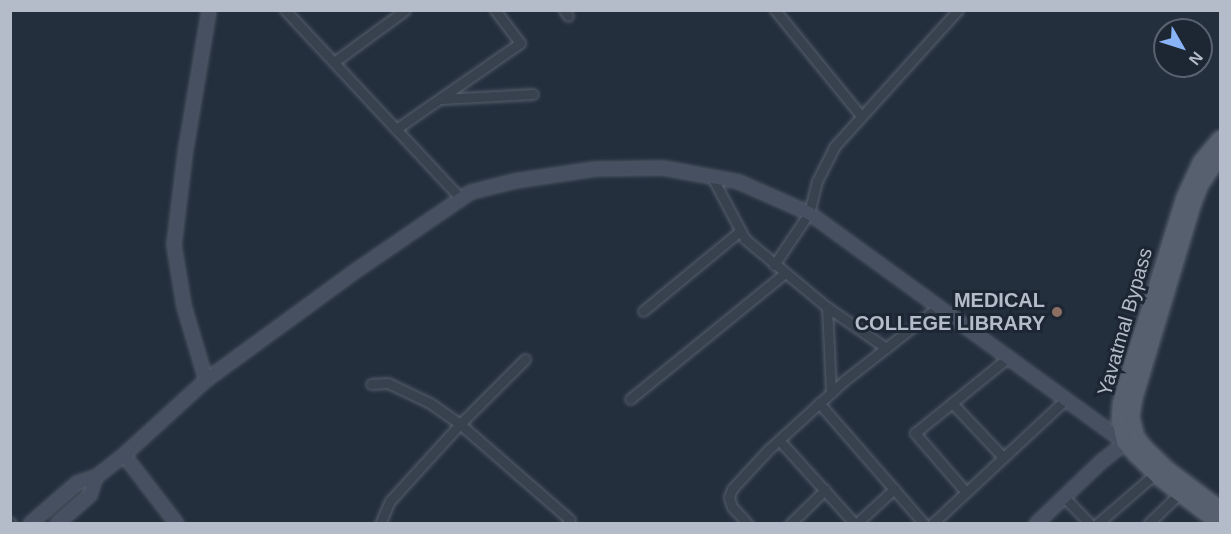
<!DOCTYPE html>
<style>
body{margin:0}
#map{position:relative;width:1231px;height:534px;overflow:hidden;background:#242f3e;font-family:Helvetica,sans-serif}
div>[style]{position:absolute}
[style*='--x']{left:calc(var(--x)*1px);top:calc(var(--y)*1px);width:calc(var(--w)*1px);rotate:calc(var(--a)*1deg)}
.roads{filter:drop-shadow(0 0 2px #565f6c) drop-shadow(0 0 2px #565f6c)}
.street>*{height:9px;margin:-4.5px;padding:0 4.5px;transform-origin:4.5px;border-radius:4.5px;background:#38414e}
.secondary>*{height:12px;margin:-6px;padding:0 6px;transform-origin:6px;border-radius:6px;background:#465061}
.primary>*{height:14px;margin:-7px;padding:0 7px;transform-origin:7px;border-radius:7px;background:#56606e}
.dots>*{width:16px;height:16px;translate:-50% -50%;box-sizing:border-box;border:3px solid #1d2633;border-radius:50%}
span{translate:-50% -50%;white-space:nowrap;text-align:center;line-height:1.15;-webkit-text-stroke:6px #1d2633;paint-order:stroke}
.poi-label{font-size:20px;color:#b4bcc9;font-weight:700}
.right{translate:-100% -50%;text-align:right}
.street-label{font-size:20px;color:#b4bcc9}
.frame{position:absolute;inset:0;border:12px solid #b4bcc9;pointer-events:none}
.north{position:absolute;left:1153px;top:18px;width:60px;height:60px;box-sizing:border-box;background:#1d2633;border:2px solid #59626f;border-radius:50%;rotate:129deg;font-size:16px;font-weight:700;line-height:24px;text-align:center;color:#b4bcc9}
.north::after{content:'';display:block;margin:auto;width:21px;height:27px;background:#8ab4f8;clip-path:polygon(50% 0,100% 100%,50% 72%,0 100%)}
</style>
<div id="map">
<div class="roads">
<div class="street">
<div style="--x:285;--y:10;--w:258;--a:47"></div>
<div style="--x:564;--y:10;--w:7;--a:56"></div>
<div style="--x:775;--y:10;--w:136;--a:50.9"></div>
<div style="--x:334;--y:62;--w:88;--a:-36.2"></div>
<div style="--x:441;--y:99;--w:92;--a:-3.1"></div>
<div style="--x:396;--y:129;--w:151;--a:-34.7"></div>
<div style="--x:520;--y:43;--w:41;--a:-127.1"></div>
<div style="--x:712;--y:177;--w:70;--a:62"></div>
<div style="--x:745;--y:239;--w:107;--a:39.7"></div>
<div style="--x:827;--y:307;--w:72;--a:34.8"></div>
<div style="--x:774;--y:265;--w:63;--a:-56.1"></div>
<div style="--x:809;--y:213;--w:33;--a:-76"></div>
<div style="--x:817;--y:181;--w:38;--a:-63"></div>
<div style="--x:834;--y:147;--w:185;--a:-47.9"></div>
<div style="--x:827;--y:307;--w:86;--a:87.3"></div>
<div style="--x:643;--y:311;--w:126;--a:-39.5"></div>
<div style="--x:371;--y:384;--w:17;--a:-3"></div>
<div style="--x:388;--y:383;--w:47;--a:25.5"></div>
<div style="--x:430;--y:403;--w:37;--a:35"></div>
<div style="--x:460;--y:424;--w:146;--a:41.1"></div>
<div style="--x:570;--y:520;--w:5;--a:127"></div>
<div style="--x:630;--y:399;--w:200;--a:-39.1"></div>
<div style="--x:819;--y:403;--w:160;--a:49"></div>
<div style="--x:952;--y:403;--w:73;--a:46.7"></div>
<div style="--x:779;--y:440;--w:113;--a:47.9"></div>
<div style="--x:965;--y:491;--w:77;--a:-130.8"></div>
<div style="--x:915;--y:433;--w:121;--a:-39"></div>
<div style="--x:1064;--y:497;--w:37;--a:46"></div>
<div style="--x:10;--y:522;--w:2;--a:63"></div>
<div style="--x:380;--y:524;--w:25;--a:-67"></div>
<div style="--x:390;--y:501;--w:104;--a:-47.7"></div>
<div style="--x:460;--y:424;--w:92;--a:-45"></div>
<div style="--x:748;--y:524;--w:23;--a:-133"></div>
<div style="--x:732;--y:507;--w:10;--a:-107"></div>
<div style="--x:729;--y:497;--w:9;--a:-69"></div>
<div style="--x:732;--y:489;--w:53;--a:-47.3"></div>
<div style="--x:768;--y:450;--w:104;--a:-42.3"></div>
<div style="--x:845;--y:380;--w:118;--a:-38.1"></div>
<div style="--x:790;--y:524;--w:49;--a:-44.2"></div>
<div style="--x:856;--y:524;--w:52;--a:-42.6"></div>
<div style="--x:932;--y:524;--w:182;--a:-43"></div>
<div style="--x:1097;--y:524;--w:77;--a:-40.8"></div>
<div style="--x:1148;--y:524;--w:43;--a:-44.1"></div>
</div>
<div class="secondary">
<div style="--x:206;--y:380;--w:183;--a:-36.1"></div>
<div style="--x:354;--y:272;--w:142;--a:-34.4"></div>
<div style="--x:471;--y:192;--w:45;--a:-14"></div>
<div style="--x:515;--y:181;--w:81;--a:-8.5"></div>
<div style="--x:595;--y:169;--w:68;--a:-0.8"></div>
<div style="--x:663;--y:168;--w:77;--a:10.4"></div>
<div style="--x:739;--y:182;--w:77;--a:23.9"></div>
<div style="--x:809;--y:213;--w:389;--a:36"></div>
<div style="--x:124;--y:455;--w:87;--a:52.5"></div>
<div style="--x:30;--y:524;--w:62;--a:-41.1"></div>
<div style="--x:77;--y:483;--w:20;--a:-18"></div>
<div style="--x:96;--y:477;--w:36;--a:-38"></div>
<div style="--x:124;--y:455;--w:111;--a:-42.4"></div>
<div style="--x:206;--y:380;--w:77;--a:-106.6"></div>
<div style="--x:184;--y:306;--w:62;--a:-99.3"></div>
<div style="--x:174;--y:245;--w:92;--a:-83.1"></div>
<div style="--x:185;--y:154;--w:146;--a:-80.5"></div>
<div style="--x:57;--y:524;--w:44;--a:-41.3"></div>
<div style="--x:90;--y:495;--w:19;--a:-72"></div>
<div style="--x:1036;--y:524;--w:91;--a:-43.7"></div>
<div style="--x:1102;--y:461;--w:36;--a:-38"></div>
</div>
<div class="primary">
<div style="--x:1220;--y:157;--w:34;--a:124"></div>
<div style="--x:1201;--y:185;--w:22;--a:111"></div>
<div style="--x:1193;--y:206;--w:201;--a:106.8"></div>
<div style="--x:1135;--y:398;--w:19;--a:99"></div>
<div style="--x:1132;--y:417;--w:21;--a:76"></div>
<div style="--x:1137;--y:437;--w:14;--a:51"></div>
<div style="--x:1146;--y:448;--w:30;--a:44"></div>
<div style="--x:1168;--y:469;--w:65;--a:36.9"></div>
<div style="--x:1219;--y:524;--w:74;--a:-142.7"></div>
<div style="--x:1160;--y:479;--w:33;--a:-136"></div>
<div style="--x:1136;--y:456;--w:18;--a:-131"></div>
<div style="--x:1124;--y:442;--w:24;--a:-102"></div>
<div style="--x:1119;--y:419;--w:15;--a:-86"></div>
<div style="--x:1120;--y:404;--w:40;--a:-74"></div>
<div style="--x:1131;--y:366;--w:177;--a:-72.6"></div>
<div style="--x:1184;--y:197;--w:38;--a:-65"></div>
<div style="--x:1200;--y:162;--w:31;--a:-50"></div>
</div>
</div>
<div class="dots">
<div style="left:1057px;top:312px;background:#8d6e63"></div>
</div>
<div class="poi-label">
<span class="right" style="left:1045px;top:312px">MEDICAL<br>COLLEGE LIBRARY</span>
</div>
<div class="street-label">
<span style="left:1125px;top:322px;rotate:-74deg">Yavatmal Bypass</span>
</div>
<div class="frame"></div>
<div class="north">N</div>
</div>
